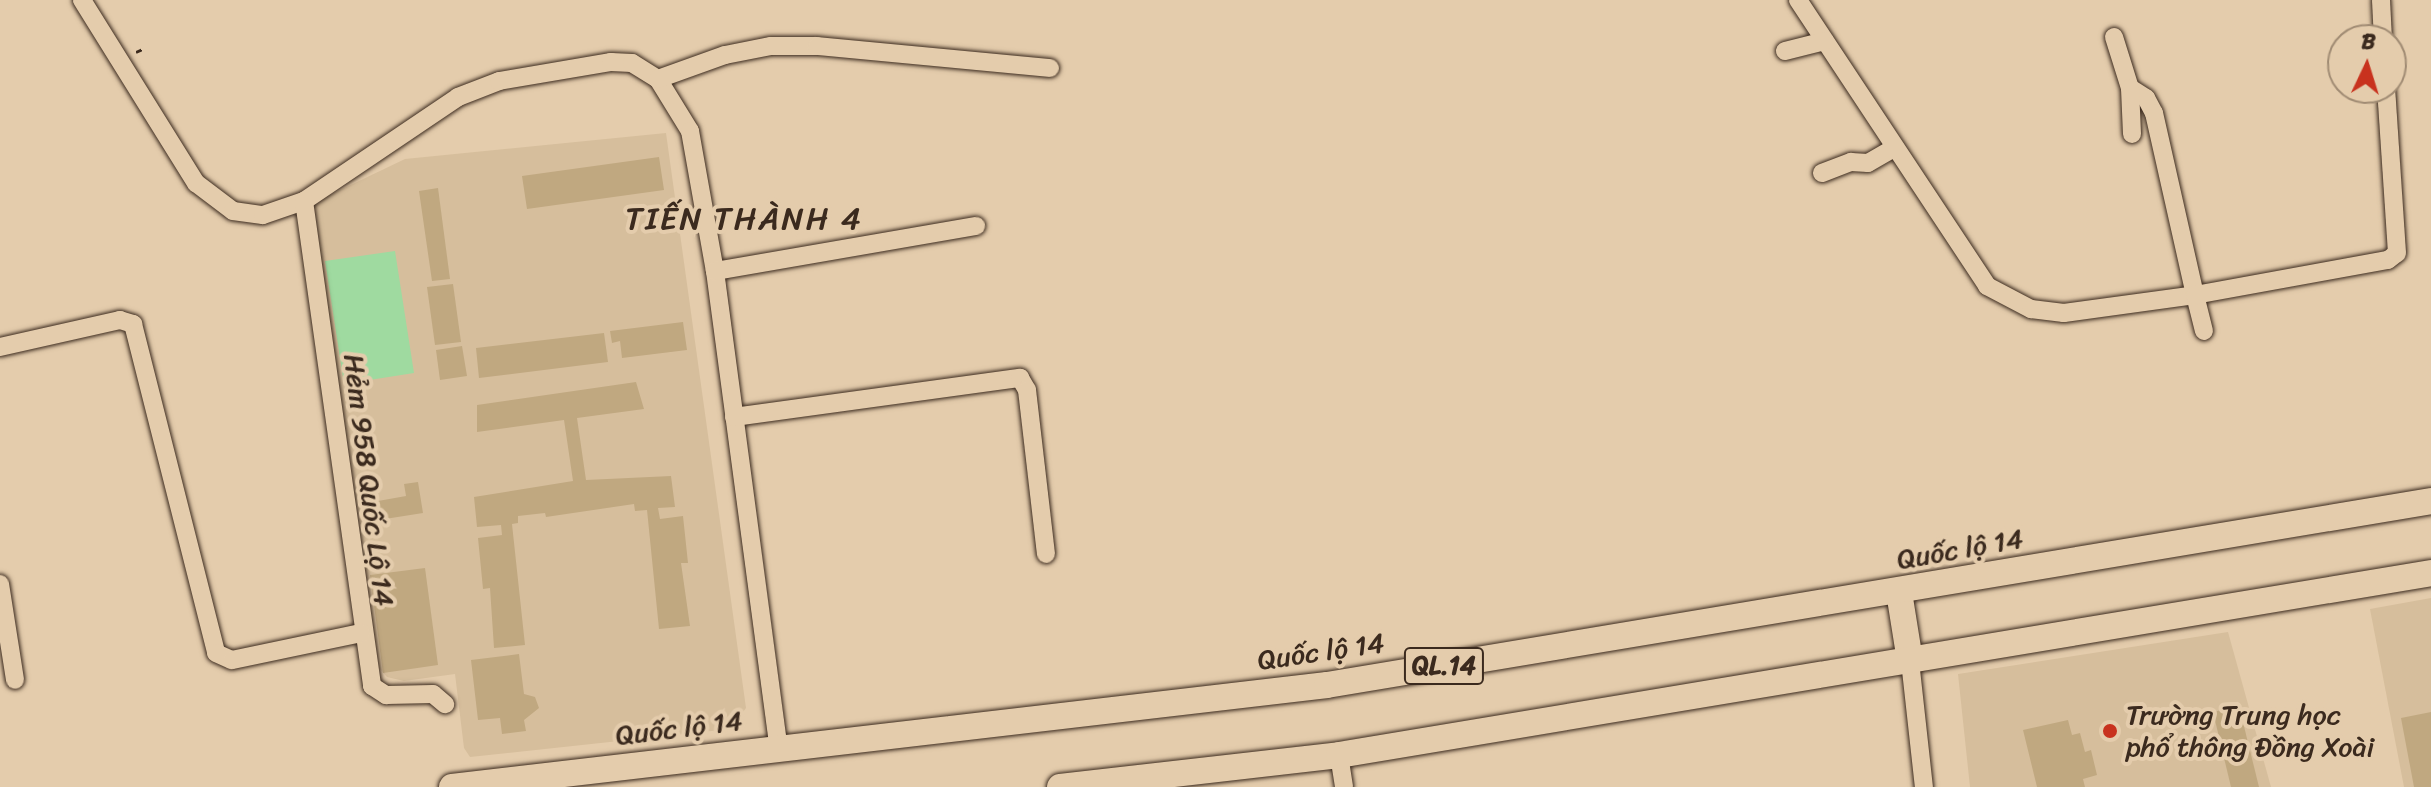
<!DOCTYPE html>
<meta charset="utf-8">
<style>
body{margin:0}
#map{position:relative;width:2431px;height:787px;overflow:hidden;background:#e4ccac;font-family:Sriracha,sans-serif}
div>[style]{position:absolute}
[style*='--x']{left:calc(var(--x)*1px);top:calc(var(--y)*1px);width:calc(var(--w)*1px);rotate:calc(var(--a)*1deg)}
.built>*{inset:0;background:#d6be9c}
.green>*{inset:0;background:#9fdaa0}
.building>*{inset:0;background:#c0a880}
.path>*{height:3px;margin-top:-1.5px;transform-origin:0;background:repeating-linear-gradient(90deg,#3b2a1e 0 6px,transparent 0 12px)}
.roads{filter:drop-shadow(0 0 2px #3b2a1e) drop-shadow(0 0 2px #3b2a1e)}
.minor>*{height:18px;margin:-9px;padding:0 9px;transform-origin:9px;border-radius:9px;background:#e4ccac}
.highway>*{height:26px;margin:-13px;padding:0 13px;transform-origin:13px;border-radius:13px;background:#e4ccac}
.dots>*{width:22px;height:22px;translate:-50% -50%;box-sizing:border-box;border:4px solid #e4ccac;border-radius:50%}
span{translate:-50% -50%;white-space:nowrap;text-align:center;line-height:1.15;-webkit-text-stroke:8px #e4ccac;paint-order:stroke}
.shield-label span{padding:2px 6px;background:#e4ccac;border:2px solid;border-radius:6px;-webkit-text-stroke-width:0}
.shield-label{font-size:26px;color:#3b2a1e;font-weight:700}
.street-label{font-size:28px;color:#3b2a1e}
.poi-label{font-size:28px;color:#3b2a1e}
.left{translate:0 -50%;text-align:left}
.quarter-label{font-size:32px;color:#3b2a1e;letter-spacing:2px}
.north{position:absolute;left:2327px;top:24px;width:80px;height:80px;box-sizing:border-box;background:#e4ccac;border:2px solid #a08b73;border-radius:50%;rotate:4deg;font-size:22px;font-weight:700;line-height:32px;text-align:center;color:#3b2a1e}
.north::after{content:'';display:block;margin:auto;width:28px;height:36px;background:#c8321e;clip-path:polygon(50% 0,100% 100%,50% 72%,0 100%)}
</style>
<div id="map">
<div class="built">
<div style="clip-path:polygon(666px 133px,746px 708px,730px 729px,470px 757px,464px 748px,455px 674px,404px 681px,387px 677px,379px 668px,313px 203px,405px 159px)"></div>
<div style="clip-path:polygon(2431px 598px,2431px 787px,2404px 787px,2370px 609px)"></div>
<div style="clip-path:polygon(2228px 632px,2271px 787px,1970px 787px,1958px 674px)"></div>
</div>
<div class="green">
<div style="clip-path:polygon(395px 251px,414px 373px,344px 384px,325px 261px)"></div>
</div>
<div class="building">
<div style="clip-path:polygon(659px 157px,664px 190px,527px 209px,522px 176px)"></div>
<div style="clip-path:polygon(438px 188px,450px 279px,432px 281px,419px 191px)"></div>
<div style="clip-path:polygon(453px 284px,461px 342px,435px 345px,427px 287px)"></div>
<div style="clip-path:polygon(683px 322px,687px 350px,622px 358px,620px 341px,612px 343px,610px 331px)"></div>
<div style="clip-path:polygon(604px 333px,608px 362px,479px 378px,476px 348px)"></div>
<div style="clip-path:polygon(462px 346px,467px 376px,440px 380px,436px 350px)"></div>
<div style="clip-path:polygon(636px 382px,644px 409px,577px 418px,586px 480px,671px 476px,675px 507px,658px 508px,660px 519px,683px 516px,688px 563px,681px 563px,690px 626px,659px 629px,647px 510px,635px 511px,634px 504px,546px 517px,545px 513px,518px 516px,518px 523px,512px 524px,525px 645px,494px 648px,490px 588px,483px 589px,478px 538px,502px 535px,501px 525px,477px 527px,474px 497px,573px 481px,564px 420px,477px 432px,477px 405px)"></div>
<div style="clip-path:polygon(418px 482px,423px 513px,366px 522px,361px 491px,376px 489px,378px 501px,406px 496px,404px 484px)"></div>
<div style="clip-path:polygon(425px 568px,438px 665px,383px 673px,370px 575px)"></div>
<div style="clip-path:polygon(519px 654px,524px 694px,535px 697px,539px 708px,524px 720px,526px 731px,502px 734px,500px 718px,478px 720px,471px 660px)"></div>
<div style="clip-path:polygon(2239px 706px,2259px 787px,2231px 787px,2213px 712px)"></div>
<div style="clip-path:polygon(2431px 712px,2431px 787px,2414px 787px,2401px 718px)"></div>
<div style="clip-path:polygon(2068px 720px,2072px 735px,2080px 733px,2085px 752px,2091px 750px,2097px 775px,2083px 779px,2085px 787px,2037px 787px,2023px 730px)"></div>
</div>
<div class="path">
<div style="--x:136;--y:52;--w:10;--a:-24"></div>
</div>
<div class="roads">
<div class="minor">
<div style="--x:82;--y:0;--w:216;--a:58.1"></div>
<div style="--x:196;--y:183;--w:46;--a:37.1"></div>
<div style="--x:233;--y:211;--w:30;--a:8"></div>
<div style="--x:263;--y:215;--w:43;--a:-18.9"></div>
<div style="--x:304;--y:201;--w:186;--a:-34"></div>
<div style="--x:458;--y:97;--w:44;--a:-21.3"></div>
<div style="--x:499;--y:81;--w:114;--a:-9.6"></div>
<div style="--x:611;--y:62;--w:21;--a:3"></div>
<div style="--x:632;--y:63;--w:31;--a:32"></div>
<div style="--x:658;--y:79;--w:61;--a:58.4"></div>
<div style="--x:690;--y:131;--w:142;--a:79.9"></div>
<div style="--x:715;--y:271;--w:482;--a:82.4"></div>
<div style="--x:1798;--y:0;--w:343;--a:56.5"></div>
<div style="--x:1987;--y:286;--w:50;--a:27.6"></div>
<div style="--x:2031;--y:309;--w:33;--a:7"></div>
<div style="--x:2064;--y:313;--w:132;--a:-7.8"></div>
<div style="--x:2195;--y:295;--w:37;--a:76"></div>
<div style="--x:2381;--y:0;--w:40;--a:87.1"></div>
<div style="--x:2114;--y:37;--w:53;--a:72.6"></div>
<div style="--x:2130;--y:88;--w:19;--a:32"></div>
<div style="--x:2146;--y:98;--w:17;--a:62"></div>
<div style="--x:2154;--y:113;--w:187;--a:77.3"></div>
<div style="--x:2195;--y:295;--w:196;--a:-10.3"></div>
<div style="--x:2388;--y:260;--w:11;--a:-38"></div>
<div style="--x:2397;--y:253;--w:165;--a:-93.8"></div>
<div style="--x:1785;--y:51;--w:41;--a:-14"></div>
<div style="--x:658;--y:79;--w:71;--a:-19.7"></div>
<div style="--x:725;--y:55;--w:47;--a:-11.1"></div>
<div style="--x:771;--y:46;--w:46;--a:0"></div>
<div style="--x:817;--y:46;--w:234;--a:5.4"></div>
<div style="--x:2130;--y:88;--w:46;--a:87.5"></div>
<div style="--x:1822;--y:173;--w:31;--a:-21"></div>
<div style="--x:1851;--y:162;--w:17;--a:3"></div>
<div style="--x:1868;--y:163;--w:30;--a:-30"></div>
<div style="--x:304;--y:201;--w:490;--a:82"></div>
<div style="--x:372;--y:686;--w:17;--a:33"></div>
<div style="--x:386;--y:695;--w:47;--a:-1.2"></div>
<div style="--x:433;--y:694;--w:16;--a:40"></div>
<div style="--x:715;--y:271;--w:265;--a:-9.8"></div>
<div style="--x:0;--y:347;--w:123;--a:-12.7"></div>
<div style="--x:120;--y:320;--w:14;--a:17"></div>
<div style="--x:133;--y:324;--w:339;--a:75.8"></div>
<div style="--x:216;--y:653;--w:17;--a:24"></div>
<div style="--x:232;--y:660;--w:132;--a:-11.8"></div>
<div style="--x:734;--y:417;--w:289;--a:-7.8"></div>
<div style="--x:1020;--y:378;--w:14;--a:60"></div>
<div style="--x:1027;--y:390;--w:165;--a:83.4"></div>
<div style="--x:0;--y:584;--w:97;--a:81.1"></div>
<div style="--x:1910;--y:661;--w:127;--a:83.7"></div>
<div style="--x:1339;--y:755;--w:32;--a:81"></div>
</div>
<div class="highway">
<div style="--x:1899;--y:592;--w:70;--a:80.9"></div>
<div style="--x:452;--y:787;--w:881;--a:-6.65"></div>
<div style="--x:1327;--y:685;--w:1119;--a:-9.46"></div>
<div style="--x:1060;--y:787;--w:281;--a:-6.5"></div>
<div style="--x:1339;--y:755;--w:1107;--a:-9.46"></div>
</div>
</div>
<div class="dots">
<div style="left:2110px;top:731px;background:#c8321e"></div>
</div>
<div class="shield-label">
<span style="left:1444px;top:666px">QL.14</span>
</div>
<div class="street-label">
<span style="left:369px;top:480px;rotate:83deg">Hẻm 958 Quốc Lộ 14</span>
<span style="left:1960px;top:549px;rotate:-10deg">Quốc lộ 14</span>
<span style="left:1321px;top:652px;rotate:-8deg">Quốc lộ 14</span>
<span style="left:679px;top:728px;rotate:-7deg">Quốc lộ 14</span>
</div>
<div class="poi-label">
<span class="left" style="left:2126px;top:731px">Trường Trung học<br>phổ thông Đồng Xoài</span>
</div>
<div class="quarter-label">
<span style="left:744px;top:219px">TIẾN THÀNH 4</span>
</div>
<div class="north">B</div>
</div>
